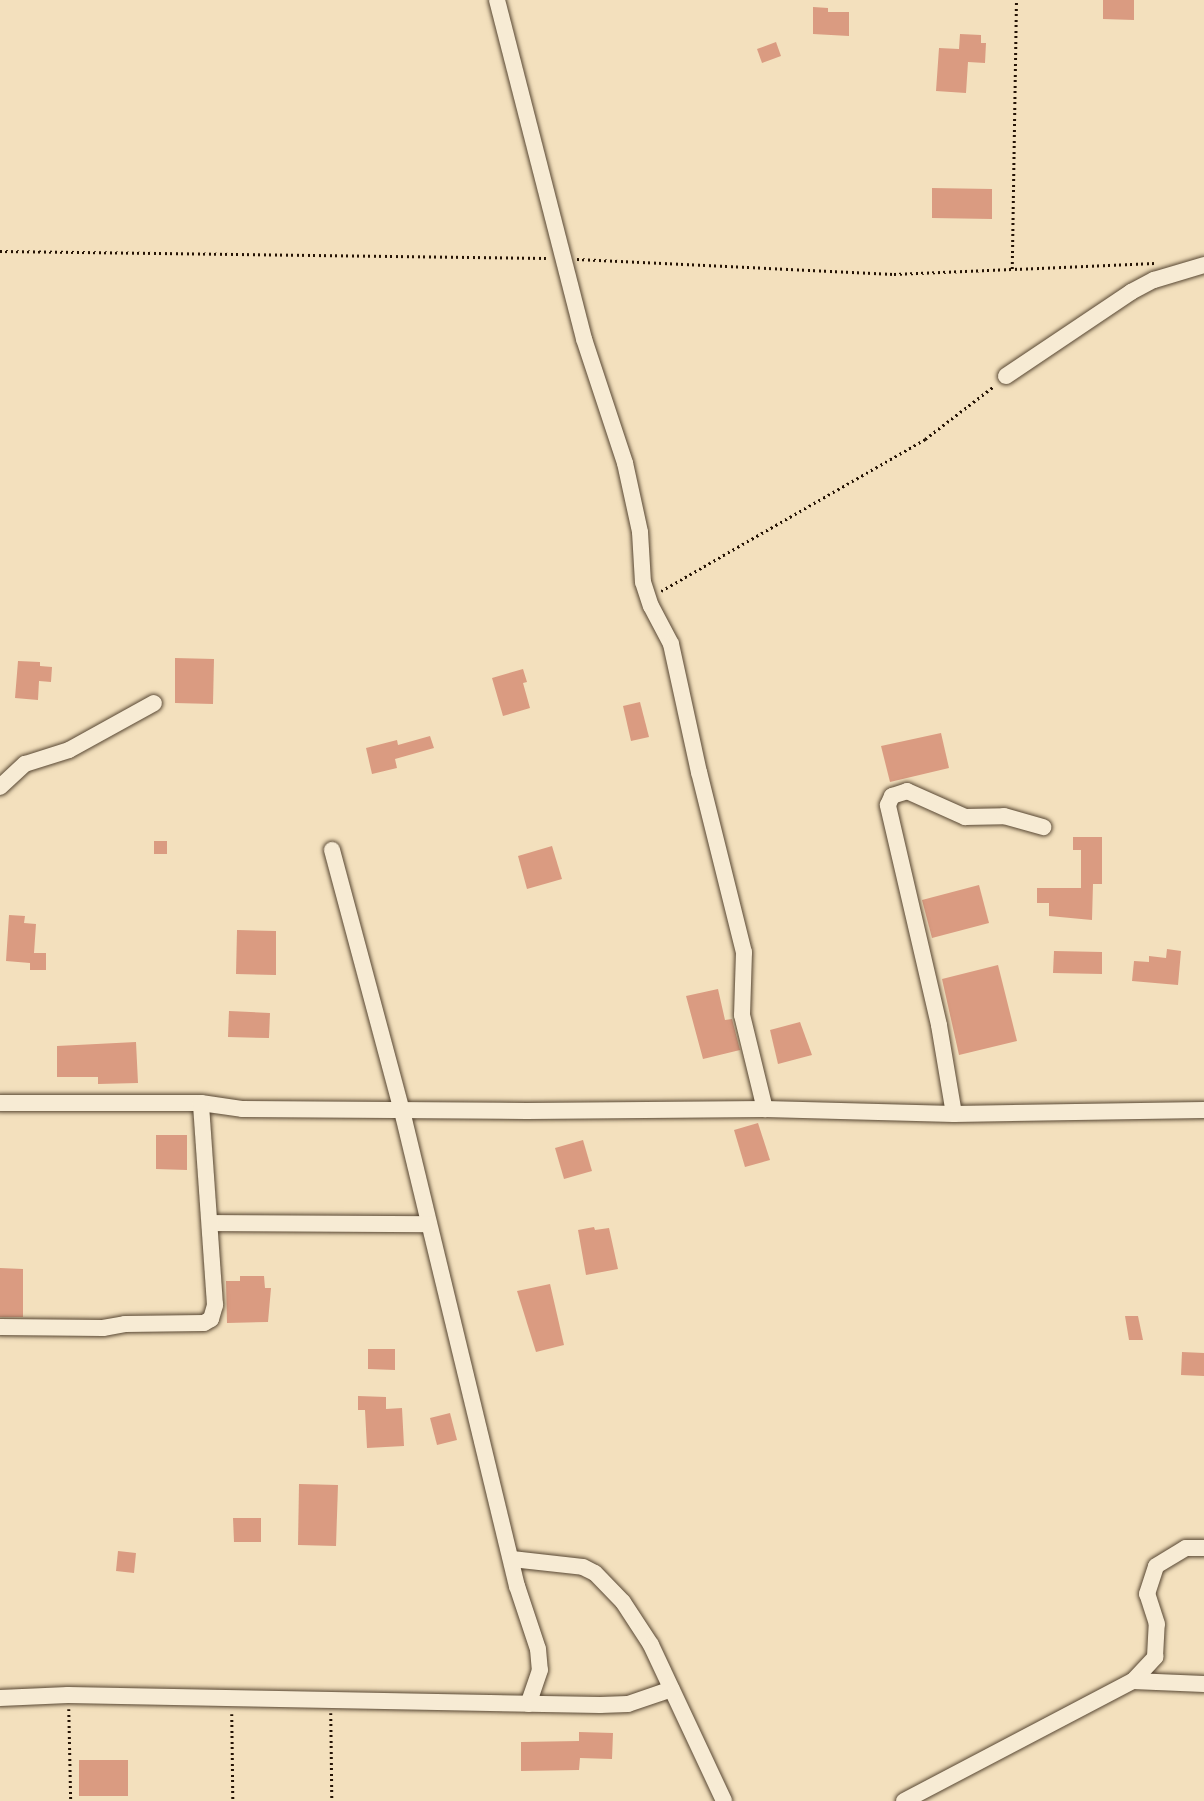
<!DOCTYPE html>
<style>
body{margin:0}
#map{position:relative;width:1204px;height:1801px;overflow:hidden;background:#f3e0bd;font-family:"Libre Caslon Text",serif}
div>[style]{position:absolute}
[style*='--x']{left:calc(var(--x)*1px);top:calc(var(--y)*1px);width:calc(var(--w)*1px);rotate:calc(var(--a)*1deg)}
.building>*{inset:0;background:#da9b81}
.path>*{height:2.5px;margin-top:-1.25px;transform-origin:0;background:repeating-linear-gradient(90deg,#231203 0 2px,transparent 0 5.5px)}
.roads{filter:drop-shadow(0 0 2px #574632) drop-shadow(0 0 2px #574632)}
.street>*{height:16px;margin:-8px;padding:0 8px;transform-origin:8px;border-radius:8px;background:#f7ebd4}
span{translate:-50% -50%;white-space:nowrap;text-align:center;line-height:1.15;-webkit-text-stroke:5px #f7ebd4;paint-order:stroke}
</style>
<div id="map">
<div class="building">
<div style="clip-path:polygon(1103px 0,1134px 0,1134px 20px,1103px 19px)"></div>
<div style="clip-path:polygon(813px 7px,828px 8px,828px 12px,849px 12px,849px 36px,813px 34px)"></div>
<div style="clip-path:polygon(960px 34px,981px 35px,981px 43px,986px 43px,985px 63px,968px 62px,966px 93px,936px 91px,939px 48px,959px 49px)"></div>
<div style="clip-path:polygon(776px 42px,781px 56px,762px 63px,757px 49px)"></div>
<div style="clip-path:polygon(932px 188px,992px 189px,992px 219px,932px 218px)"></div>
<div style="clip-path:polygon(175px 658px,214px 659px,213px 704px,175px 703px)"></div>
<div style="clip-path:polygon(18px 661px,40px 662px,40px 666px,52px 667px,51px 682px,39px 681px,38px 700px,15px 698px)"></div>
<div style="clip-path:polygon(523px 669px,527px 682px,523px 683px,530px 708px,503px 716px,492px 678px)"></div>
<div style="clip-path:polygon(640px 702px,649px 737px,631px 741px,623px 706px)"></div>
<div style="clip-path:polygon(941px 733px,949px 768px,890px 782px,881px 746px)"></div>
<div style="clip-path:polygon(430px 736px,434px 748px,395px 759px,397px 768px,372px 774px,366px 748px,397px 740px,398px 745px)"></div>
<div style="clip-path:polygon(1073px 837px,1102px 837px,1102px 884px,1093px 884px,1092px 920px,1049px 916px,1049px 903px,1037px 903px,1037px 888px,1081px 888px,1081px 850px,1073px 850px)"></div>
<div style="clip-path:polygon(154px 841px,167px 841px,167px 854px,154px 854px)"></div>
<div style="clip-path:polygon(552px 846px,562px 879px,527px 889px,518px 856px)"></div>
<div style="clip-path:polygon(979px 885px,989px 923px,932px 938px,922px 900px)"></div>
<div style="clip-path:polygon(9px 915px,25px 916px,24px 923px,36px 924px,34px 953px,46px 953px,46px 970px,30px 970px,30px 963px,6px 961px)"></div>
<div style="clip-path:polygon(237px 930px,276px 931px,276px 975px,236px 974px)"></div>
<div style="clip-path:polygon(1167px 949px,1181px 951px,1178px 985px,1132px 981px,1134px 961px,1149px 962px,1149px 956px,1166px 958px)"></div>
<div style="clip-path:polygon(1054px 951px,1102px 952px,1102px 974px,1053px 973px)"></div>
<div style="clip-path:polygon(998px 965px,1017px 1041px,959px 1055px,942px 979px)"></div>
<div style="clip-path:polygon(718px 989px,725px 1020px,732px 1019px,740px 1050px,703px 1059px,686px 996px)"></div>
<div style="clip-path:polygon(229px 1011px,270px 1013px,269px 1038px,228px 1037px)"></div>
<div style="clip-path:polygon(800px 1022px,812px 1055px,778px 1064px,770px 1030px)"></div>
<div style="clip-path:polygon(136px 1042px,138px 1083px,98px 1084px,98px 1077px,57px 1077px,57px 1046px)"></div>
<div style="clip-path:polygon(758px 1123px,770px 1160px,745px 1167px,734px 1130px)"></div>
<div style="clip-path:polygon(156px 1135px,187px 1135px,187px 1170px,156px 1169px)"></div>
<div style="clip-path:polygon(583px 1140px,592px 1171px,564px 1179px,555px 1148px)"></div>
<div style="clip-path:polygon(594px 1227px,595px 1230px,609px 1228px,618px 1269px,586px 1275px,578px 1230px)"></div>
<div style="clip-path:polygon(0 1268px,23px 1269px,23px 1317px,0 1317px)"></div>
<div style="clip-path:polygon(240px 1276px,264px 1276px,265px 1288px,271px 1288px,268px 1322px,227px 1323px,226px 1281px,240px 1281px)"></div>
<div style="clip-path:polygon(550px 1284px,564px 1345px,536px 1352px,517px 1291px)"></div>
<div style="clip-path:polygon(1125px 1316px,1138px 1316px,1143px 1340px,1129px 1340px)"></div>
<div style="clip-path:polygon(368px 1349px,395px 1349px,395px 1370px,368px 1369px)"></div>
<div style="clip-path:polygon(1182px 1352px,1204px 1353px,1204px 1376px,1181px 1375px)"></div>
<div style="clip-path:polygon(358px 1396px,386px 1397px,386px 1409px,402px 1408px,404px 1446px,367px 1448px,365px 1410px,358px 1410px)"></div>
<div style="clip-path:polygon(450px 1413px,457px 1440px,437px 1445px,430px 1418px)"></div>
<div style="clip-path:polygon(299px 1484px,338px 1485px,336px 1546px,298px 1545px)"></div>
<div style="clip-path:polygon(233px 1518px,261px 1518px,261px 1542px,234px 1542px)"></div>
<div style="clip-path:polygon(118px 1551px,136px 1553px,134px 1573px,116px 1571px)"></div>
<div style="clip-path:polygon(579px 1732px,613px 1733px,612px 1759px,580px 1758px,579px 1770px,521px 1771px,521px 1742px,579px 1741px)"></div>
<div style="clip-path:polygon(79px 1760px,128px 1760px,128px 1796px,79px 1796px)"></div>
</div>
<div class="path">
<div style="--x:0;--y:251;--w:546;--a:0.73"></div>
<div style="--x:577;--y:259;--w:317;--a:2.7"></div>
<div style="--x:894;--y:274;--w:261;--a:-2.4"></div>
<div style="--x:1012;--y:269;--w:269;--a:-89.1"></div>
<div style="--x:661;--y:591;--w:305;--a:-29.9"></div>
<div style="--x:925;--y:439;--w:87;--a:-37.5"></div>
<div style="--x:69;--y:1709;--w:92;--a:88.8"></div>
<div style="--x:331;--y:1713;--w:88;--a:89.3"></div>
<div style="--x:232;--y:1714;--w:87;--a:89.3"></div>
</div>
<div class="roads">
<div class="street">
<div style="--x:497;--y:0;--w:350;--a:75.6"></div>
<div style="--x:584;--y:339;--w:131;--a:71.7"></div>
<div style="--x:625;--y:463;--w:71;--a:77.7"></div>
<div style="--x:640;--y:532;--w:50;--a:86.6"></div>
<div style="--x:643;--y:582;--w:25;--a:72"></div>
<div style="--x:651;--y:606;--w:43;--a:62.2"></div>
<div style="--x:671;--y:644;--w:131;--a:77.7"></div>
<div style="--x:699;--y:772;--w:186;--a:76"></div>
<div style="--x:744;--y:952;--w:63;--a:91.8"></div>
<div style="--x:742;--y:1015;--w:97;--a:76.3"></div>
<div style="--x:1006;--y:376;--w:151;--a:-33.9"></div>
<div style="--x:1131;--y:292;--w:26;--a:-28"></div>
<div style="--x:1154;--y:280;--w:52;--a:-16.7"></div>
<div style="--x:0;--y:787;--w:34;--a:-43"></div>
<div style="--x:25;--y:764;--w:46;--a:-17.7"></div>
<div style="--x:69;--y:750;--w:97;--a:-28.9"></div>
<div style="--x:332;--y:850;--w:270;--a:75"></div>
<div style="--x:402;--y:1111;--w:489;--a:76.4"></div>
<div style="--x:517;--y:1586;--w:66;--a:71.6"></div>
<div style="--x:538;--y:1649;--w:21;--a:85"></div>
<div style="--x:540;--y:1670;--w:36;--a:109"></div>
<div style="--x:0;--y:1103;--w:201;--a:0"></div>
<div style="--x:201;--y:1103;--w:41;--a:8.3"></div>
<div style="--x:242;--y:1109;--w:285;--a:0.4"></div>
<div style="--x:527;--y:1111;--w:238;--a:-0.5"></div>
<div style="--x:765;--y:1109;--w:189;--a:1.5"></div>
<div style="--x:954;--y:1114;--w:250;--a:-0.9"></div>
<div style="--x:954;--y:1114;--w:90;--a:-99.6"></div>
<div style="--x:939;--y:1025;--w:226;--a:-103.1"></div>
<div style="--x:888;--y:805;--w:10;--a:-66"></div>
<div style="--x:892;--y:796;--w:16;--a:-18"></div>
<div style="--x:907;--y:791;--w:64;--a:24.1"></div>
<div style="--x:965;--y:817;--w:39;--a:-1"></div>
<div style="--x:1004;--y:816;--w:41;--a:15.8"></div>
<div style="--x:210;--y:1223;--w:218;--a:0.3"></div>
<div style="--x:0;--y:1327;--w:103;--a:0.6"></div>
<div style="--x:103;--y:1328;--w:22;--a:-10"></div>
<div style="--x:125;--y:1324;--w:79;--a:-0.7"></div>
<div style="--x:204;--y:1323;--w:8;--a:-30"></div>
<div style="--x:211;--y:1319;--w:15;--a:-74"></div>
<div style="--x:215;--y:1305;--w:202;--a:-94"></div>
<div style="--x:512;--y:1559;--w:71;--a:6.4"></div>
<div style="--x:583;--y:1567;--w:13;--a:27"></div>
<div style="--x:595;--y:1573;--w:40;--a:46"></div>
<div style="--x:623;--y:1602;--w:51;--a:56.9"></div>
<div style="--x:651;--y:1645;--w:172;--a:64.9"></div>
<div style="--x:1133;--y:1681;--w:71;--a:2.4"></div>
<div style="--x:0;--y:1698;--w:68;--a:-2.5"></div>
<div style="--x:68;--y:1695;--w:532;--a:1.08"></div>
<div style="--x:600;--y:1705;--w:28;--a:-2"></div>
<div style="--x:628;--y:1704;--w:46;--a:-18.8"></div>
<div style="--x:904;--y:1801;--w:259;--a:-27.7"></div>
<div style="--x:1133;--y:1681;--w:33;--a:-47"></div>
<div style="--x:1155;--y:1657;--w:33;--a:-87"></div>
<div style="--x:1157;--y:1624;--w:32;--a:-108"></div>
<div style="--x:1147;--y:1594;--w:29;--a:-72"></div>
<div style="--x:1156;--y:1566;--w:35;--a:-31"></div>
<div style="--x:1186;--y:1548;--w:18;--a:0"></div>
</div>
</div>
</div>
